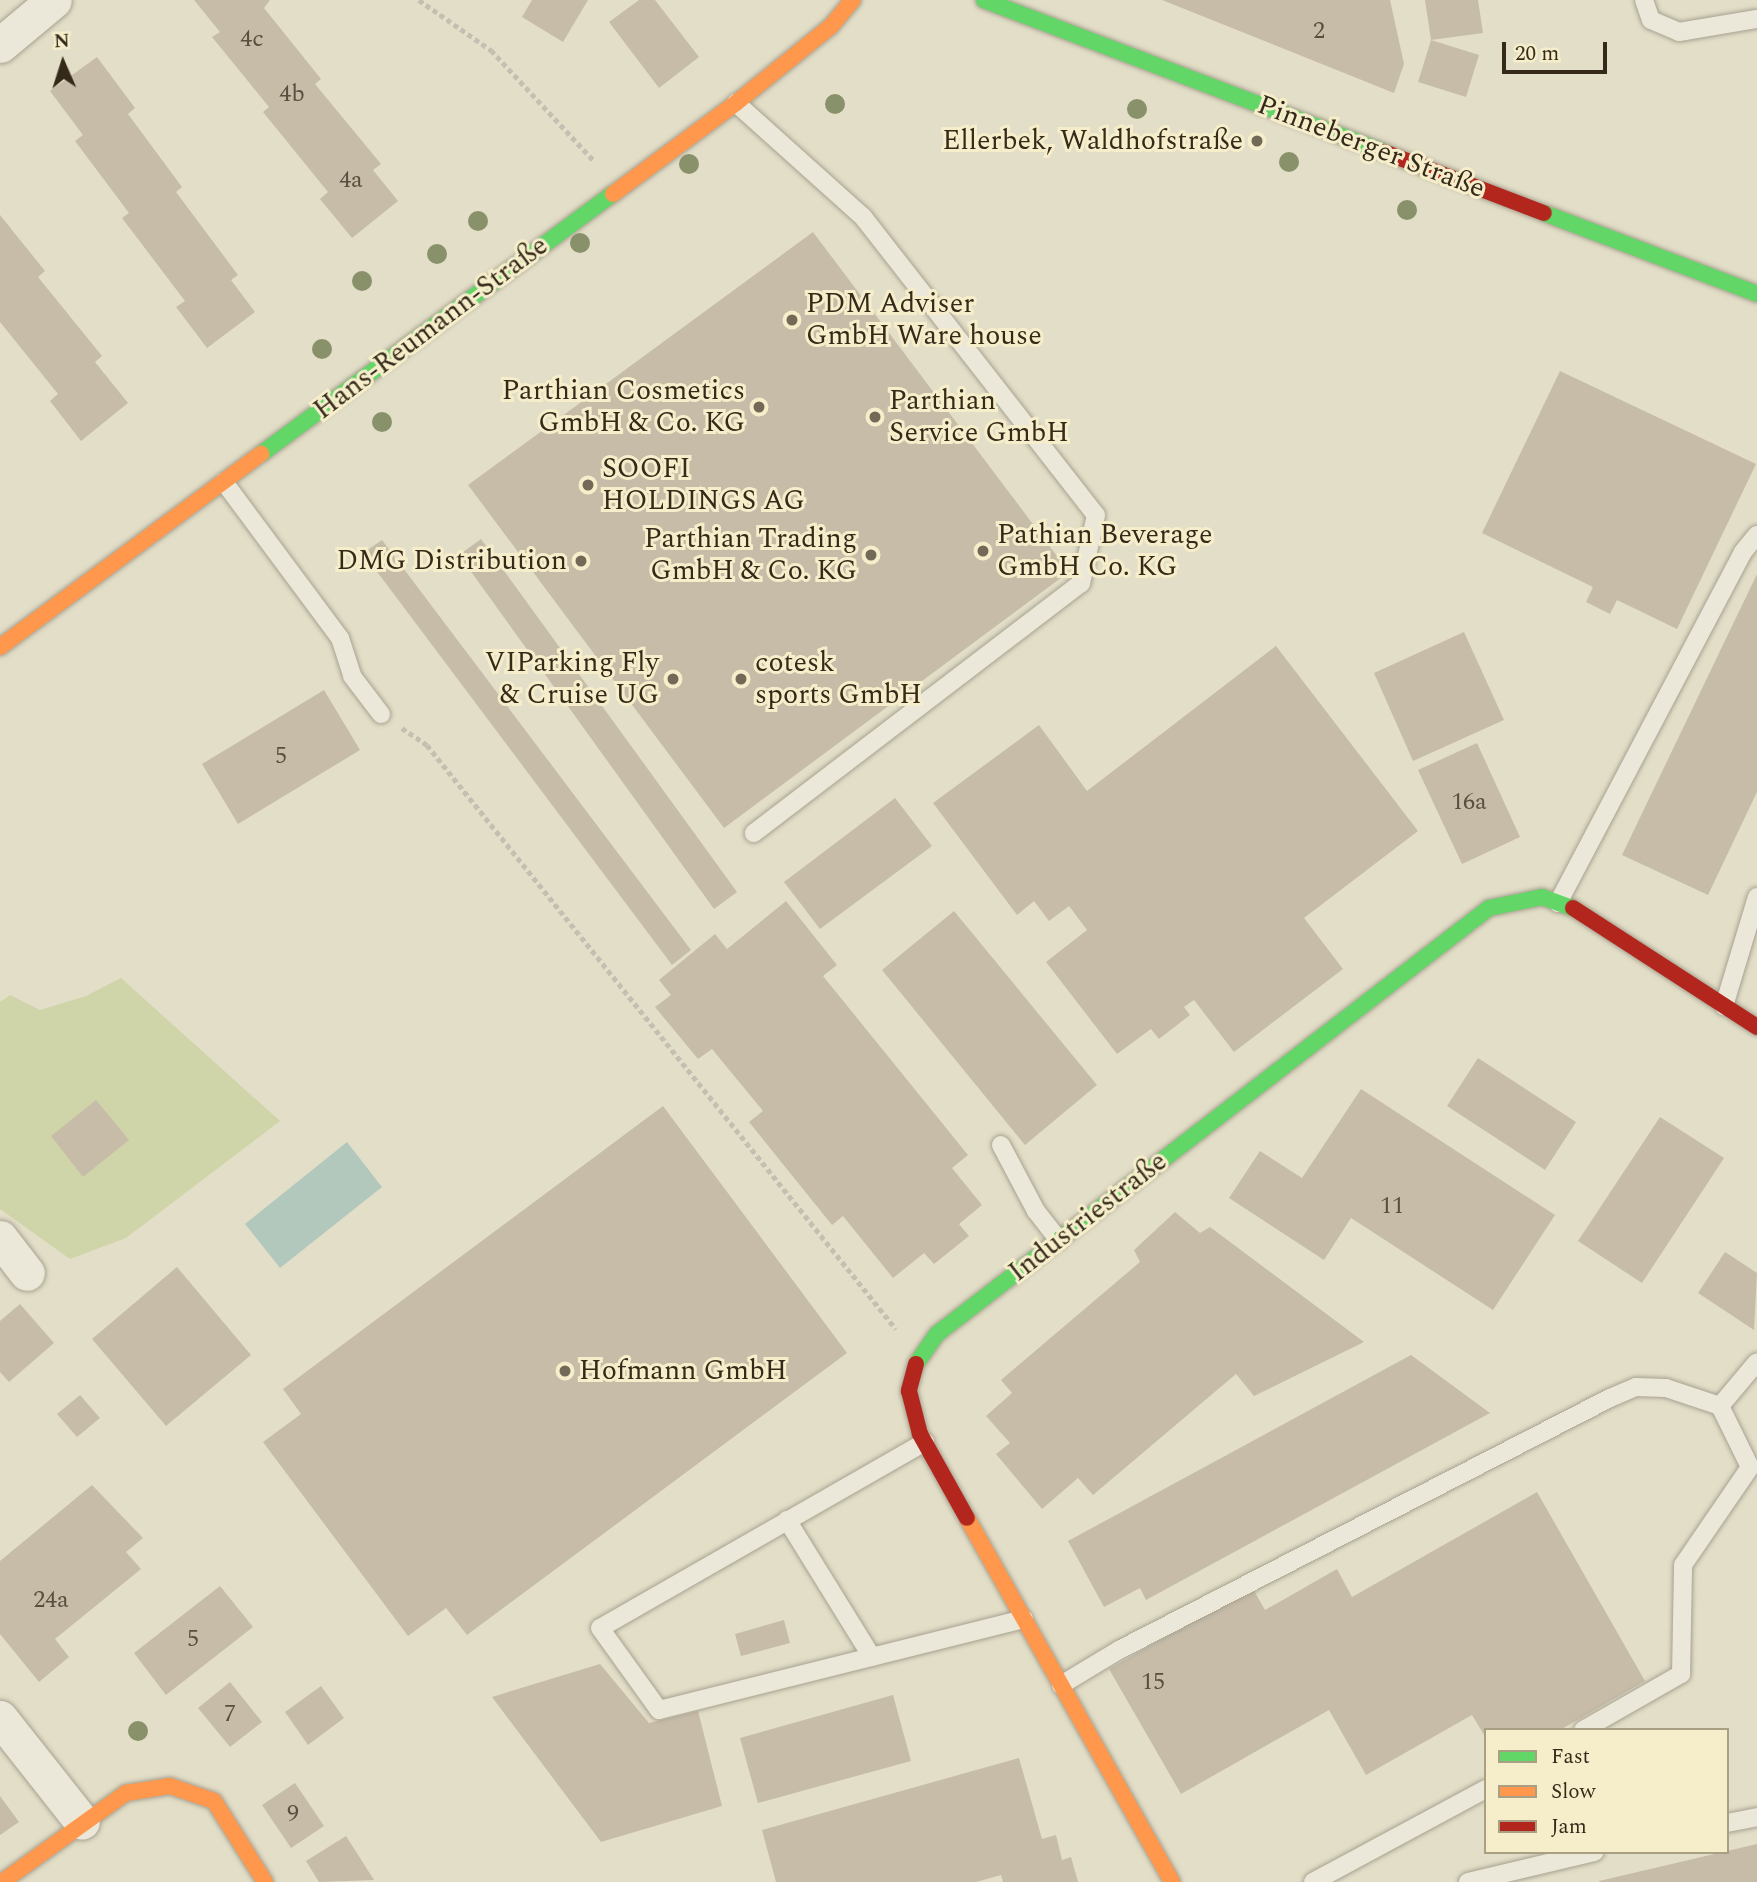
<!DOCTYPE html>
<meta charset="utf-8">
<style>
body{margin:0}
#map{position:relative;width:1757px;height:1882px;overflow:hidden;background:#e3dec7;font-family:Spectral,serif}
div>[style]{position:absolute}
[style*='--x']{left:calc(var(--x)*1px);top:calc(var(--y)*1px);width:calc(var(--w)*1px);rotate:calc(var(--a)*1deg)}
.green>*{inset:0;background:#cfd5a8}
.water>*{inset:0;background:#b3c8bd}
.building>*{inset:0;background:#c7bca8}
.path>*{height:4.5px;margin-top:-2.25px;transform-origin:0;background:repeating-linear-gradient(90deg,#c3bfb1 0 5px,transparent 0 8.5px)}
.roads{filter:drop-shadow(0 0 2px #a7a291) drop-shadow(0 0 2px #a7a291)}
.lane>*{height:18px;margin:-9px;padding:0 9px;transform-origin:9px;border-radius:9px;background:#ebe7d9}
.street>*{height:35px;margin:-17.5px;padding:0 17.5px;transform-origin:17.5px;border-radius:17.5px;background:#ebe7d9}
.fast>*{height:16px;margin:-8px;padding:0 8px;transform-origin:8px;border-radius:8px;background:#63d668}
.slow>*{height:16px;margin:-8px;padding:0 8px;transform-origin:8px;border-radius:8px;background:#ff974d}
.jam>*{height:16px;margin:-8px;padding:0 8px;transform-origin:8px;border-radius:8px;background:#b3261e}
.trees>*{width:20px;height:20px;margin:-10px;border-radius:50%;background:#89916b}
.dots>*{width:19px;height:19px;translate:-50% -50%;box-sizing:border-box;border:4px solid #f6eecb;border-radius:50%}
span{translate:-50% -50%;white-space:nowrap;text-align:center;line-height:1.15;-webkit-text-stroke:6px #f6eecb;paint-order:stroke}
.number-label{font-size:24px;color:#5a4e3e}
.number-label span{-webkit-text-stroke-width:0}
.poi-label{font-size:28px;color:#352a1a}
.right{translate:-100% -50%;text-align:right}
.left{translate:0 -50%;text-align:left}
.street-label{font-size:28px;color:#352a1a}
.legend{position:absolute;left:1484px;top:1728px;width:245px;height:126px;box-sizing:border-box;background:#f6eecb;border:2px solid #a9a084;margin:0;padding:9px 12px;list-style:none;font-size:21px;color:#352a1a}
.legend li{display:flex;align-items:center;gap:14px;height:35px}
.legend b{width:35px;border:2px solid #a9a084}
.north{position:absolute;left:28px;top:28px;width:70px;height:70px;-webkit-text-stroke:5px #f6eecb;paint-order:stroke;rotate:357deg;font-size:19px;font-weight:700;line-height:28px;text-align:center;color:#352a1a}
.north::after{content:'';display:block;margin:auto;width:24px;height:32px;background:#352a1a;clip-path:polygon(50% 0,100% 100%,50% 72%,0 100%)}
.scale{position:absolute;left:1502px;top:42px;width:105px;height:32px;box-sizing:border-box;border:4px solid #352a1a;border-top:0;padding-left:9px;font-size:21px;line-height:24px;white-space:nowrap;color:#352a1a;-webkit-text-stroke:5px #f6eecb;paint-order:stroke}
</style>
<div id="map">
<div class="green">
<div style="clip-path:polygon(121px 978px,280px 1121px,126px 1238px,70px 1259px,0 1209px,0 1002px,10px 995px,40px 1010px,86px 996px)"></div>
</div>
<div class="water">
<div style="clip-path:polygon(347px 1142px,382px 1187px,280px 1268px,245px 1224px)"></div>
</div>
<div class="building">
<div style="clip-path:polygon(194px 0,270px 0,264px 8px,321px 79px,315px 84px,381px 164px,373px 170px,398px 201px,352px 238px,320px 199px,328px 192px,263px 112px,269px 107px,212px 37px,220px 32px)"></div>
<div style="clip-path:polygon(532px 0,588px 0,563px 42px,522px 17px)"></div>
<div style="clip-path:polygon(639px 0,655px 0,699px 57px,659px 88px,609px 22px)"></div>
<div style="clip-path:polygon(1162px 0,1390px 0,1404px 64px,1394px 93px)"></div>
<div style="clip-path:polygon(1425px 0,1478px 0,1483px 33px,1431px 40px,1479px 55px,1466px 97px,1418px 82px,1431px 40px)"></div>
<div style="clip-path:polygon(97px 57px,135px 108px,128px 114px,182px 187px,176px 192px,238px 275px,231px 280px,255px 312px,207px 348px,176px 307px,185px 301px,122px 218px,129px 213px,75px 141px,83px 135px,50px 91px)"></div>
<div style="clip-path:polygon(0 215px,45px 271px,38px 277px,102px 356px,95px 362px,128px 403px,81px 441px,50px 401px,58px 394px,0 322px)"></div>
<div style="clip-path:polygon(813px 232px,1069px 572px,724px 828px,468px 485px)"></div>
<div style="clip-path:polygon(1560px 371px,1756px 464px,1677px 629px,1617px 600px,1610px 614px,1586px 602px,1593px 587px,1482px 533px)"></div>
<div style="clip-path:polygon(481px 539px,737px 892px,714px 909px,459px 555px)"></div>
<div style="clip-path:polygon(382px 540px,691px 950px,672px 965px,363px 553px)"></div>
<div style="clip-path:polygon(1757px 574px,1757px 792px,1708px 895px,1622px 855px)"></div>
<div style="clip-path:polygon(1464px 632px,1504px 720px,1413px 761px,1374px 673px)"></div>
<div style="clip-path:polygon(1276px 646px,1418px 831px,1304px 918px,1343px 969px,1234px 1052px,1194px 1000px,1184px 1007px,1190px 1015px,1159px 1039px,1151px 1029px,1117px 1054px,1046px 962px,1087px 930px,1069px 906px,1049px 921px,1034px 901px,1017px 915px,933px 803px,1039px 725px,1087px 791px)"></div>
<div style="clip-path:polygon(324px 690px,360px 750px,238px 824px,202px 764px)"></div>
<div style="clip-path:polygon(1477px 743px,1520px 837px,1462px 864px,1418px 770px)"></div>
<div style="clip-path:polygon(895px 798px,932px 846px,820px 929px,784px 882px)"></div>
<div style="clip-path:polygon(786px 901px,837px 965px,823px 976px,968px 1155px,952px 1168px,982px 1205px,959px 1224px,969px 1236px,934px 1264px,924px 1253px,893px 1278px,843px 1216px,832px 1225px,749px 1122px,763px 1111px,712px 1049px,698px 1059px,655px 1007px,671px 995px,659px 980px,715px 934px,727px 949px)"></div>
<div style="clip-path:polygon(954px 911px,1097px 1085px,1025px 1145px,882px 970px)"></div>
<div style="clip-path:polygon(1478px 1058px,1576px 1122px,1545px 1170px,1447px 1106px)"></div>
<div style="clip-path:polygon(1361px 1089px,1555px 1215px,1493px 1310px,1351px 1218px,1324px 1260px,1229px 1198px,1260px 1151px,1302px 1178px)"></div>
<div style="clip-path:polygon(96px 1100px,129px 1140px,83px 1177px,51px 1136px)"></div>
<div style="clip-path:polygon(663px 1106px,847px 1353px,467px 1635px,446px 1608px,408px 1636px,263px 1442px,301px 1414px,283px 1389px)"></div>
<div style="clip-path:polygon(1660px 1117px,1724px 1158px,1642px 1283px,1578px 1241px)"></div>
<div style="clip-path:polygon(1175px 1212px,1200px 1233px,1210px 1227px,1364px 1342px,1254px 1396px,1236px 1374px,1093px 1495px,1078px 1478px,1042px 1509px,996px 1454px,1010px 1443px,986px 1416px,1012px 1393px,1001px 1380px,1140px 1262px,1134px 1250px)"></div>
<div style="clip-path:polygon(1725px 1252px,1757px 1273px,1754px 1330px,1698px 1293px)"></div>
<div style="clip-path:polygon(177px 1267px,251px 1355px,166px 1426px,92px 1339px)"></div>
<div style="clip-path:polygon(20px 1304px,54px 1343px,9px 1382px,0 1372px,0 1321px)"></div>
<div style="clip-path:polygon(1411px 1355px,1490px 1413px,1146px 1600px,1140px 1588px,1104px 1607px,1068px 1541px)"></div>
<div style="clip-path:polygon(80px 1395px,100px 1418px,77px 1437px,57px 1414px)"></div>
<div style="clip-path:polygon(92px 1485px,143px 1538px,126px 1552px,141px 1569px,55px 1639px,69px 1657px,39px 1682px,0 1634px,0 1561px)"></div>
<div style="clip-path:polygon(1537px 1492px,1645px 1681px,1560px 1730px,1486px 1730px,1486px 1738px,1472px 1715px,1366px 1775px,1329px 1710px,1181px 1794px,1109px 1669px,1252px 1587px,1265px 1610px,1337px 1569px,1352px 1597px)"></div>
<div style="clip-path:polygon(220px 1586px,253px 1627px,166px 1695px,134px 1653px)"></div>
<div style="clip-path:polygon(784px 1620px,790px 1643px,741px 1656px,735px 1634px)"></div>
<div style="clip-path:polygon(600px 1664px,649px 1723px,698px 1711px,722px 1806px,601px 1842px,492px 1697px)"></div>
<div style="clip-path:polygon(230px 1682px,262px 1722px,230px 1747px,198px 1708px)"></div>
<div style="clip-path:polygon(321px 1686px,344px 1718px,308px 1745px,285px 1712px)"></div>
<div style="clip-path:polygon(893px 1695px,911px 1761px,758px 1803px,740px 1738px)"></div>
<div style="clip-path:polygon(1019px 1758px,1042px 1839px,1056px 1835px,1062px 1860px,1071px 1857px,1078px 1882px,1003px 1882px,1001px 1875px,976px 1882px,776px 1882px,762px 1830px)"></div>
<div style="clip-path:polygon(295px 1783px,324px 1826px,291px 1848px,262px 1805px)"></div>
<div style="clip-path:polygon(0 1796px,19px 1822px,0 1835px)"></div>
<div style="clip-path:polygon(346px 1836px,374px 1880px,319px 1882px,306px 1861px)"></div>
<div style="clip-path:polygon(1757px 1844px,1757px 1882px,1599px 1882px,1599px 1881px)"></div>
</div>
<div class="path">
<div style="--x:419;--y:0;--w:88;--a:34.8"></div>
<div style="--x:491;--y:50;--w:153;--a:47.1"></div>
<div style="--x:402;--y:728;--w:30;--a:34"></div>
<div style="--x:427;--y:745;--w:749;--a:51.23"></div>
</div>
<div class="roads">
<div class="lane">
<div style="--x:1644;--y:0;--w:21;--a:71"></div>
<div style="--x:1651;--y:20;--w:30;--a:23"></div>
<div style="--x:1679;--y:32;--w:79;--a:-9.5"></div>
<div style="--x:736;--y:103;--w:171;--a:41.9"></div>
<div style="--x:863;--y:217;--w:378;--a:52"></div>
<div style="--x:1096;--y:515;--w:70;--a:102.4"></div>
<div style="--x:1081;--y:583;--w:412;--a:142.6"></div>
<div style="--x:224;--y:482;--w:194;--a:53.4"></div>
<div style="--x:340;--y:638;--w:40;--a:72"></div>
<div style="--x:352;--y:676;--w:48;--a:52.7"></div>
<div style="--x:1558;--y:903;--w:397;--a:-62.2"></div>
<div style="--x:1743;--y:552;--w:22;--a:-51"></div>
<div style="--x:1724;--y:1006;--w:114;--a:-73.2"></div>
<div style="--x:1001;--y:1145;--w:75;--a:62.1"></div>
<div style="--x:1036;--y:1211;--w:37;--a:52"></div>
<div style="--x:925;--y:1442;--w:374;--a:150.2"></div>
<div style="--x:600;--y:1628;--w:101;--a:54.3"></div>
<div style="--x:659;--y:1710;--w:376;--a:-14"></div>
<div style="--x:787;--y:1520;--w:161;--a:58.2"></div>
<div style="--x:1061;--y:1685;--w:68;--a:-31.1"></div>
<div style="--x:1119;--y:1650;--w:552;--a:-27.17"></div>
<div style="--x:1610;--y:1398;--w:28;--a:-23"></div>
<div style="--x:1636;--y:1387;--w:30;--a:2"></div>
<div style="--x:1666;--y:1388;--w:57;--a:18.4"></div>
<div style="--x:1583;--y:1730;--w:113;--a:-29.7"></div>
<div style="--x:1681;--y:1674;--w:109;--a:-88.9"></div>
<div style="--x:1683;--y:1565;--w:119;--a:-55.6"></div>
<div style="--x:1750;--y:1467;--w:68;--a:-116.2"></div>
<div style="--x:1720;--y:1406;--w:57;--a:-49.9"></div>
<div style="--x:1727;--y:1823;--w:31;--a:-11"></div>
<div style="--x:1313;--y:1882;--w:196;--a:-28.3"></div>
<div style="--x:1468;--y:1882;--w:130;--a:-13.3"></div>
</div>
<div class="street">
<div style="--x:0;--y:45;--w:70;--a:-39.8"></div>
<div style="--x:0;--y:1238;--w:44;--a:52.4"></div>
<div style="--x:0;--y:1718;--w:132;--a:51.7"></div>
</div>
<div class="fast">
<div style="--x:984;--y:0;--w:428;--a:20.8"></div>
<div style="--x:1544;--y:213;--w:228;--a:20.8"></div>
<div style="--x:261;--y:454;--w:438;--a:-36.5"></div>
<div style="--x:916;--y:1364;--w:37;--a:-55"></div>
<div style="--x:937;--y:1334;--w:697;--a:-37.66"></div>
<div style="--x:1489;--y:908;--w:54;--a:-11.7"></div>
<div style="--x:1542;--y:897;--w:33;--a:20"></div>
</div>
<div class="slow">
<div style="--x:613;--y:194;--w:153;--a:-36.5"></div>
<div style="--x:736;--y:103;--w:122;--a:-39"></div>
<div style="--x:831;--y:26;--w:34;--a:-50"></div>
<div style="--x:0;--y:647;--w:325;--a:-36.5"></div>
<div style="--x:967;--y:1518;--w:418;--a:60.6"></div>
<div style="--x:2;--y:1882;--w:153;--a:-35.7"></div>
<div style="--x:126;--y:1793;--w:45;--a:-9"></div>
<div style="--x:170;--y:1786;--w:46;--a:18.8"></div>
<div style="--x:214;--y:1801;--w:96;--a:57.8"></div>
</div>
<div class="jam">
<div style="--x:1384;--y:152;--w:171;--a:20.9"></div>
<div style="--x:1573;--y:908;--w:219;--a:32.9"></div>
<div style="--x:916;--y:1364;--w:28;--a:105"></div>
<div style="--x:909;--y:1391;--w:44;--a:75.7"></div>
<div style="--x:920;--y:1434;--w:96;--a:60.8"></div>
</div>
</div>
<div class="trees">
<div style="left:835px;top:104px"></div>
<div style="left:1137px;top:109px"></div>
<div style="left:1289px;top:162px"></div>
<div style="left:689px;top:164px"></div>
<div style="left:1407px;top:210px"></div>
<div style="left:478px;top:221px"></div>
<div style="left:580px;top:243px"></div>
<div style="left:437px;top:254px"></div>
<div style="left:362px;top:281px"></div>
<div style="left:322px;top:349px"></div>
<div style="left:382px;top:422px"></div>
<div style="left:138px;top:1731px"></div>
</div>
<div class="dots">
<div style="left:1257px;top:141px;background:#726957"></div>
<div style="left:792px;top:320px;background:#726957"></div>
<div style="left:759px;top:407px;background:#726957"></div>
<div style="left:875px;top:417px;background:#726957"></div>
<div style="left:588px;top:485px;background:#726957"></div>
<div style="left:983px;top:551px;background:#726957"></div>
<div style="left:871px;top:555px;background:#726957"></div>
<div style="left:581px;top:561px;background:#726957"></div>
<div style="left:673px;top:679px;background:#726957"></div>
<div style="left:741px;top:679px;background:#726957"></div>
<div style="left:565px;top:1371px;background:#726957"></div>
</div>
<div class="number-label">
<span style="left:1319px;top:32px">2</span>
<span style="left:252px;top:40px">4c</span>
<span style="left:292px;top:95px">4b</span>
<span style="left:351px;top:181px">4a</span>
<span style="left:281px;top:757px">5</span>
<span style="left:1469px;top:803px">16a</span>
<span style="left:1392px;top:1207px">11</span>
<span style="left:51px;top:1601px">24a</span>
<span style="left:193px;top:1640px">5</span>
<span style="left:1153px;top:1683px">15</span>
<span style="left:230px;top:1715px">7</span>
<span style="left:293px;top:1815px">9</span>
</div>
<div class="poi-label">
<span class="right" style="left:1243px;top:141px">Ellerbek, Waldhofstraße</span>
<span class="left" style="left:806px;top:320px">PDM Adviser<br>GmbH Ware house</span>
<span class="right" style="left:745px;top:407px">Parthian Cosmetics<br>GmbH &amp; Co. KG</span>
<span class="left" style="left:889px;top:417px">Parthian<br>Service GmbH</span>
<span class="left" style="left:602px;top:485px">SOOFI<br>HOLDINGS AG</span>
<span class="left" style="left:997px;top:551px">Pathian Beverage<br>GmbH Co. KG</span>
<span class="right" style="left:857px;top:555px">Parthian Trading<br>GmbH &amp; Co. KG</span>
<span class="right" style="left:567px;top:561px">DMG Distribution</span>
<span class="right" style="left:659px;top:679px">VIParking Fly<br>&amp; Cruise UG</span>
<span class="left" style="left:755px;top:679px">cotesk<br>sports GmbH</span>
<span class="left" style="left:579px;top:1371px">Hofmann GmbH</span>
</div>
<div class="street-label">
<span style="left:1371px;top:147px;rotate:21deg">Pinneberger Straße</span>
<span style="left:431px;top:328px;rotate:-37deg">Hans-Reumann-Straße</span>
<span style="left:1088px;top:1217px;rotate:-38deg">Industriestraße</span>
</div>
<ul class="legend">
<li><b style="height:9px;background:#63d668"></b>Fast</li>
<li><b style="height:9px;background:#ff974d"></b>Slow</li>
<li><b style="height:9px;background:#b3261e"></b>Jam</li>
</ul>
<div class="north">N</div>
<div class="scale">20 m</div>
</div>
